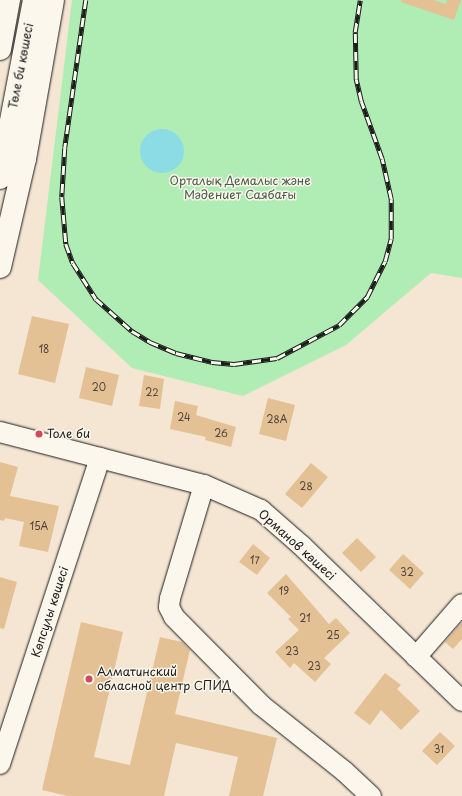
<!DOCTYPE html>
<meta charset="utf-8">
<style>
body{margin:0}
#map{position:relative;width:462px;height:796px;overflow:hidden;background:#f4e6d2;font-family:"Playpen Sans",sans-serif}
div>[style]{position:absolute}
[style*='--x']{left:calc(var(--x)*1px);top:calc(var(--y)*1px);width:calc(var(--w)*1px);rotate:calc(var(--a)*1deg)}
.green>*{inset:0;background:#afedb4}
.water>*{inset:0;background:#8bdce5}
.round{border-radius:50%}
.building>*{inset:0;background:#e4c095}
.roads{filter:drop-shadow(0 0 1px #1c1c1c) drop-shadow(0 0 1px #1c1c1c)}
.minor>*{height:20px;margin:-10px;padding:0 10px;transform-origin:10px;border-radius:10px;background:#fbf7ec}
.major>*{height:22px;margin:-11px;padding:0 11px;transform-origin:11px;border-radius:11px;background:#fbf7ec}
.rail>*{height:4.5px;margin-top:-2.25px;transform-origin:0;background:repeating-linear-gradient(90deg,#fbf7ec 0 9px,#1c1c1c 0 18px);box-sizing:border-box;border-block:1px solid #1c1c1c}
.dots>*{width:11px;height:11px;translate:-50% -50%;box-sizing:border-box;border:2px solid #fbf7ec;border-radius:50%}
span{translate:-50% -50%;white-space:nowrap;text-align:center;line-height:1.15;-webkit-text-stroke:3px #fbf7ec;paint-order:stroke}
.number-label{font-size:10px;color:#4e453a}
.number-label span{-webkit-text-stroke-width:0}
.street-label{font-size:12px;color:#1c1c1c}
.park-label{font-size:12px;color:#485b4a}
.poi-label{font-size:12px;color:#1c1c1c}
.left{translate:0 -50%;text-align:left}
</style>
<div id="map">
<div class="green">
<div style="clip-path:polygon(72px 0,462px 0,462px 278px,431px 273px,346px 345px,243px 396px,132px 368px,38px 280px)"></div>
</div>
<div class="water">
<div class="round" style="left:140px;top:129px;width:44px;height:44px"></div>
</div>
<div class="building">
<div style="clip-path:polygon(402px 0,433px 0,446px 4px,447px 0,461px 0,454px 20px,401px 2px)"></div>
<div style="clip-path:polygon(32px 316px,69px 324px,55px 383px,18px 374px)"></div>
<div style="clip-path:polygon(86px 367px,119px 375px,112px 406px,79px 398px)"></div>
<div style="clip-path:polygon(144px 375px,164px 379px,160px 409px,139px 406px)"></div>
<div style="clip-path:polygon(268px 398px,295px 405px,286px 441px,259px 434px)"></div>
<div style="clip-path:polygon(175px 401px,198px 406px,196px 415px,236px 427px,231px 447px,205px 440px,206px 437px,170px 429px)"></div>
<div style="clip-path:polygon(0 462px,18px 467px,10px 496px,59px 506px,48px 552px,19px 546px,24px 522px,5px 518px,4px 521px,0 520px)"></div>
<div style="clip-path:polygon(311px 463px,328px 477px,302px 508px,285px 494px)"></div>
<div style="clip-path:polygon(357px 538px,376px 557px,361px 572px,342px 553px)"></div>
<div style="clip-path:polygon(253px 544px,270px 558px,257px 575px,239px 562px)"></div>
<div style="clip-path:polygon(403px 554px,424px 573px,410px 589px,389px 570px)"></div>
<div style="clip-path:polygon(286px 574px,329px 624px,336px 618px,350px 633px,324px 658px,331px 664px,315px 682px,294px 663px,290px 668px,275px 652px,299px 630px,288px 619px,291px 617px,267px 593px)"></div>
<div style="clip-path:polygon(0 577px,17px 582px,4px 629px,0 628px)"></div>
<div style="clip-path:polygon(81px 622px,123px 632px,94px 757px,130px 765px,160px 637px,182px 642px,190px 650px,175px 714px,277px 738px,263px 796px,229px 796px,238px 757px,176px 743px,164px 796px,68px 796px,42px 790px)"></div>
<div style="clip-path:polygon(462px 622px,462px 639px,453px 649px,445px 642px)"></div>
<div style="clip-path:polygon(385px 673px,401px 685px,397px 689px,420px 711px,401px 730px,381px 710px,370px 725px,354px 713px)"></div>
<div style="clip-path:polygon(440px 732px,455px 746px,437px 765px,422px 751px)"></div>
</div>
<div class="roads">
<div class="minor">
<div style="--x:0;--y:432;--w:211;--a:14.6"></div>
<div style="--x:204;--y:485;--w:62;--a:23.7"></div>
<div style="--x:261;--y:510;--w:53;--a:41.2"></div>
<div style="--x:301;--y:545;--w:224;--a:44.1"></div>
<div style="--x:204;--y:485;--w:118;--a:106.7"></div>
<div style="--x:170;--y:598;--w:9;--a:96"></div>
<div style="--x:169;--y:607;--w:11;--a:63"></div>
<div style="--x:174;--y:617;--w:124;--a:45.3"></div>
<div style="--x:261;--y:705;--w:106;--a:38.5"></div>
<div style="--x:344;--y:771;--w:37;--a:43"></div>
<div style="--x:416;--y:657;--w:70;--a:-49"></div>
<div style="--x:0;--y:764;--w:322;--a:-71.9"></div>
</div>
<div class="major">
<div style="--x:0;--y:49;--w:50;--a:-79.6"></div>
<div style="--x:0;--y:178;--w:181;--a:-79.2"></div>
<div style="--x:0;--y:267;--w:111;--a:-77"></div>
<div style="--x:25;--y:159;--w:161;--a:-80"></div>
</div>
</div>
<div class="rail">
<div style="--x:86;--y:0;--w:149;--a:98.1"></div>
<div style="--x:65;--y:148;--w:49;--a:93.5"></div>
<div style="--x:62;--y:197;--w:47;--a:85.1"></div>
<div style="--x:66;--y:244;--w:20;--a:70"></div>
<div style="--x:73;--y:263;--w:43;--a:57.4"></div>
<div style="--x:96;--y:299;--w:48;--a:41.6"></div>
<div style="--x:132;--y:331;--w:21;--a:31"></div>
<div style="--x:150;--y:342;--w:28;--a:23"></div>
<div style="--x:176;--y:353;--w:37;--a:14"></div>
<div style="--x:212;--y:362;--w:22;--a:5"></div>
<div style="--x:234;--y:364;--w:43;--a:-7.9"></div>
<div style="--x:277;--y:358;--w:70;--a:-28"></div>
<div style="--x:339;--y:325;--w:40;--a:-45"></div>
<div style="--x:367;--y:297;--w:40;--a:-63.4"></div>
<div style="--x:385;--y:261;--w:23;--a:-75"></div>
<div style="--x:391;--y:239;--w:40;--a:-90"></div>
<div style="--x:391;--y:199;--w:41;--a:-102.7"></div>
<div style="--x:382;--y:159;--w:62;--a:-109.9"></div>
<div style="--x:361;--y:101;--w:23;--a:-103"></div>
<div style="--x:356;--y:79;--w:47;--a:-91.2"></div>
<div style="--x:355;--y:32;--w:32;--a:-81"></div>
</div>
<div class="dots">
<div style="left:39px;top:434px;background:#d1495b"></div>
<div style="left:89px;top:679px;background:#d1495b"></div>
</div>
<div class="number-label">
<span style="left:44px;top:349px">18</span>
<span style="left:99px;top:387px">20</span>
<span style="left:152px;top:392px">22</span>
<span style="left:184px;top:417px">24</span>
<span style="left:277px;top:419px">28А</span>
<span style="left:221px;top:433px">26</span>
<span style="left:306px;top:486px">28</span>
<span style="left:39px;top:526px">15А</span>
<span style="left:255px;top:560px">17</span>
<span style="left:407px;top:572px">32</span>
<span style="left:284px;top:591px">19</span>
<span style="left:305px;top:618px">21</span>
<span style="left:333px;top:635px">25</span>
<span style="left:292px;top:651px">23</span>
<span style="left:314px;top:666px">23</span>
<span style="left:439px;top:749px">31</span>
</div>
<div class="street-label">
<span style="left:21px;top:66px;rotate:-79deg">Төле би көшесі</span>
<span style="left:297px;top:545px;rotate:42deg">Орманов көшесі</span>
<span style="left:50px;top:612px;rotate:-72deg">Көпсулы көшесі</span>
</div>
<div class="park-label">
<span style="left:240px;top:188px">Орталық Демалыс және<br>Мәдениет Саябағы</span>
</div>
<div class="poi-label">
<span class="left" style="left:47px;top:434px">Толе би</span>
<span class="left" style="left:97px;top:679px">Алматинский<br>обласной центр СПИД</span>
</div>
</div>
